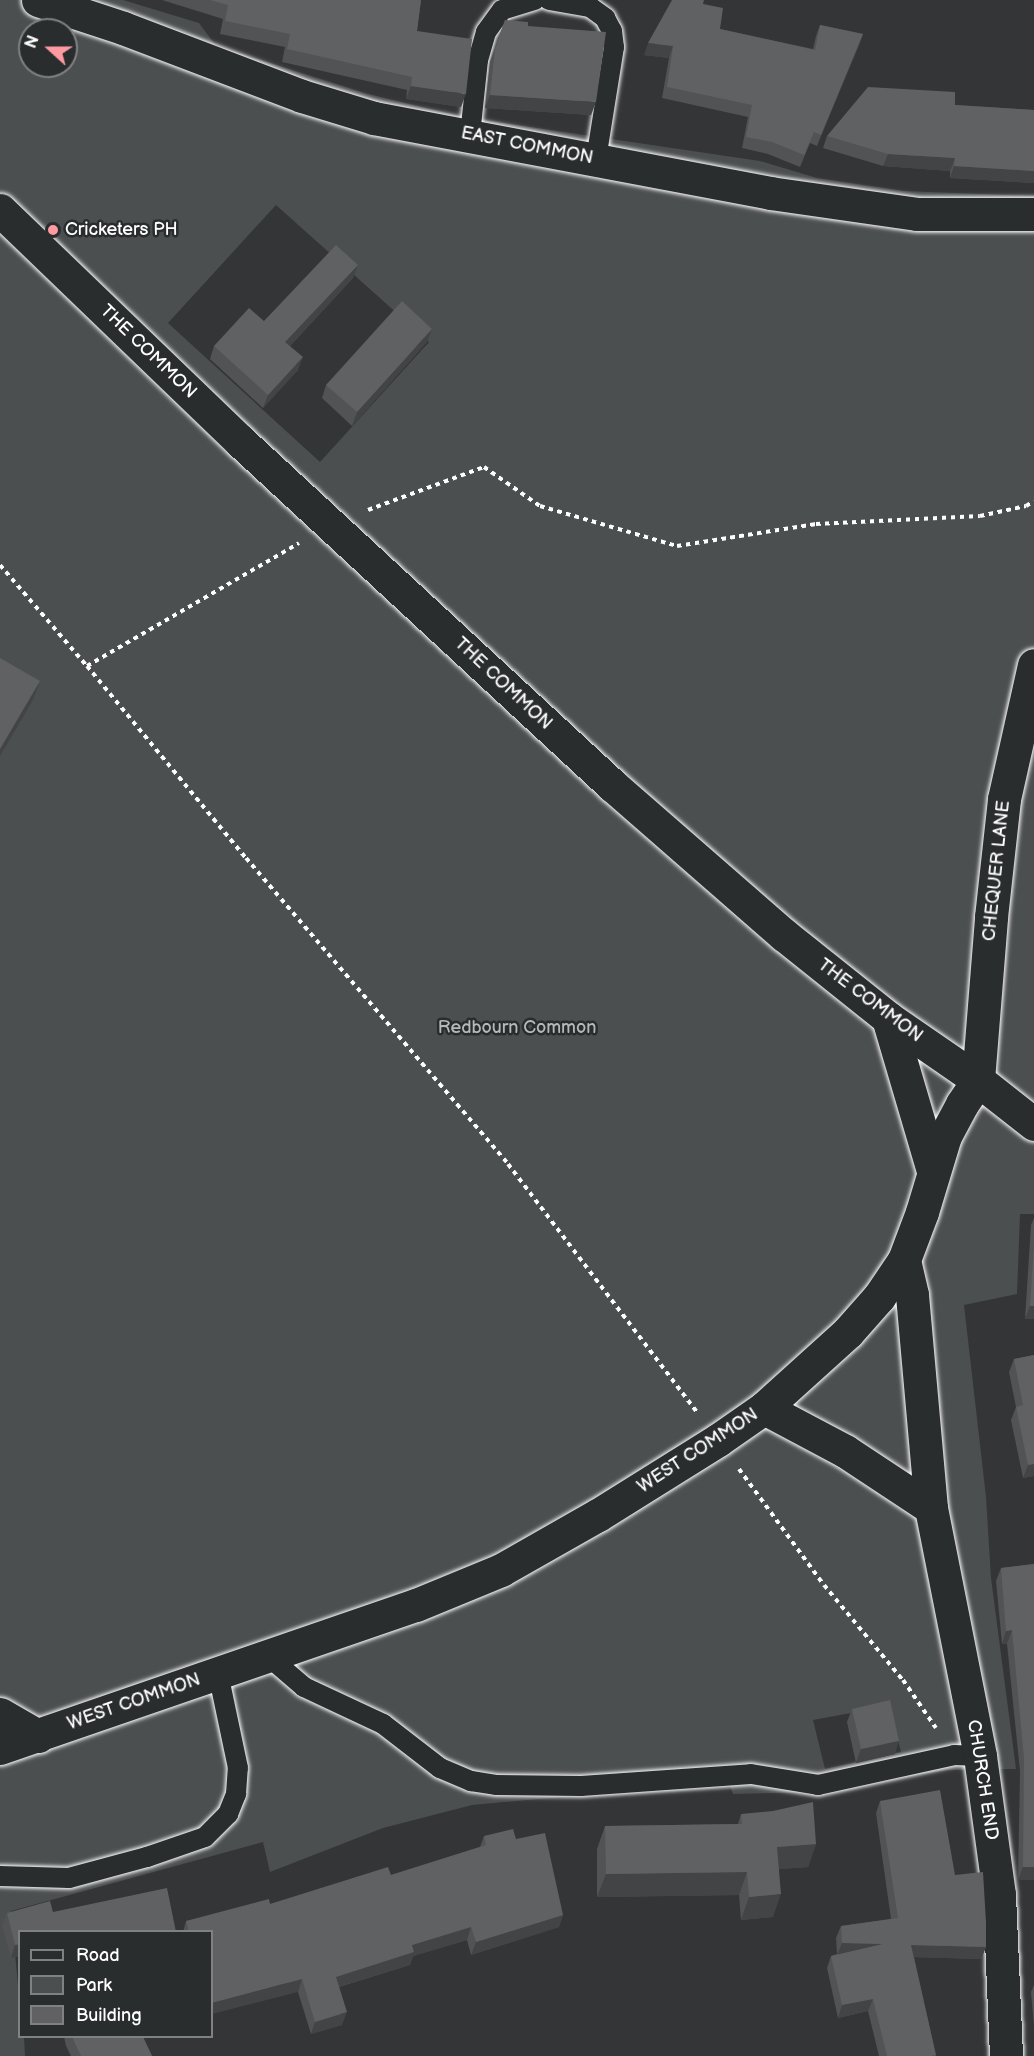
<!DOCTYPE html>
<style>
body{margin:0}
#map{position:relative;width:1034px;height:2056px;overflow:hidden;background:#333536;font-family:"Balsamiq Sans",sans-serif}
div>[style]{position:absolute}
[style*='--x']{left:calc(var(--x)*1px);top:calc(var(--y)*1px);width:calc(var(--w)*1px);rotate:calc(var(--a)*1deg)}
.green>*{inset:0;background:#4c4f50}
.path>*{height:4px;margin-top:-2px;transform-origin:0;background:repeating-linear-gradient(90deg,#fff 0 4.5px,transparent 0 9px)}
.roads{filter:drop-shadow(0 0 2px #fff) drop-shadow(0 0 2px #fff)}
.service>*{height:20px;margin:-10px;padding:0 10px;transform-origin:10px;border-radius:10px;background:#2a2d2e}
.minor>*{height:33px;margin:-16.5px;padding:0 16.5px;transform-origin:16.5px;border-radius:16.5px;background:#2a2d2e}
.tertiary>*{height:33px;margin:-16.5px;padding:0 16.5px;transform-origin:16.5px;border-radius:16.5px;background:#2a2d2e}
.wall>*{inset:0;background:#525354}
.shaded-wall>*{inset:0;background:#424445}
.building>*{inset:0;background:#5f6162}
.dots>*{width:16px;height:16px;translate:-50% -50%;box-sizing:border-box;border:3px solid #2a2d2e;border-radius:50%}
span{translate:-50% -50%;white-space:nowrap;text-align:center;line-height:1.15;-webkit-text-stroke:5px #2a2d2e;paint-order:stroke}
.street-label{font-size:18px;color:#fff}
.poi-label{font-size:18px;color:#fff}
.left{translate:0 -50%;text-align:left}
.park-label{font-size:18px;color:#b7b9b9}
.legend{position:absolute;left:18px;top:1930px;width:195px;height:108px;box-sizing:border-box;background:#2a2d2e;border:2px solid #7f8182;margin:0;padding:8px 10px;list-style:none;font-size:18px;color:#fff}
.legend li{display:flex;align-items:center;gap:12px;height:30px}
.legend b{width:30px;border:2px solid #7f8182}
.north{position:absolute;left:18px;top:18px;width:60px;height:60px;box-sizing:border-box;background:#2a2d2e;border:2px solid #7f8182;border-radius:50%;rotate:291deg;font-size:16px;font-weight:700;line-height:24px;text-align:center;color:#fff}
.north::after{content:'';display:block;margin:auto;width:21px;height:27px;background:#ff9aa2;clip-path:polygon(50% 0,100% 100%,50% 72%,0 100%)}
</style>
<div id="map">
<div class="green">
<div style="clip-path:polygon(evenodd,0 0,123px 0,199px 23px,216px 46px,368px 94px,463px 117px,760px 161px,817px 178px,904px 191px,1034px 196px,1034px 1214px,1020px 1214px,1017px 1294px,964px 1305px,986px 1497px,991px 1578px,1016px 1769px,947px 1770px,816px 1792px,733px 1794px,729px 1782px,472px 1805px,383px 1828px,270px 1872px,263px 1842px,11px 1911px,19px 1996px,20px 2036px,24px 2037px,25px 2056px,0 2056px,0 0,30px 30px,66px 30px,66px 66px,30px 66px,30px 30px,0 0,276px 205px,429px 342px,320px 462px,168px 323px,276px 205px,0 0,889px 1706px,901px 1752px,825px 1769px,813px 1720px,889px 1706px)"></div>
</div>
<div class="path">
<div style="--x:368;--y:510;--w:124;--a:-20.3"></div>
<div style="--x:484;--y:467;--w:68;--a:34.9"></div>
<div style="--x:540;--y:506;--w:143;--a:16.3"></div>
<div style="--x:677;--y:546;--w:141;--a:-9"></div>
<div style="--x:816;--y:524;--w:164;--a:-2.8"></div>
<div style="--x:980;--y:516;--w:47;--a:-12.3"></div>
<div style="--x:1026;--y:506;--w:9;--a:-32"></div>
<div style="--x:0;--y:565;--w:133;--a:49.3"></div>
<div style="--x:87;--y:666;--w:249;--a:50.4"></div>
<div style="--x:246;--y:858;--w:403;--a:49.4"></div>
<div style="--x:508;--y:1164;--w:312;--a:52.7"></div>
<div style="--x:87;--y:666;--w:245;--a:-30.1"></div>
<div style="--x:739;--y:1469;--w:144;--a:53.8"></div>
<div style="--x:824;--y:1585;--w:124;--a:50.3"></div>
<div style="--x:903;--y:1680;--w:58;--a:55.5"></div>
</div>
<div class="roads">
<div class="service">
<div style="--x:549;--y:0;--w:42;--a:9.7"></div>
<div style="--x:590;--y:7;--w:19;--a:36"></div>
<div style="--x:605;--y:18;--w:15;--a:62"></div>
<div style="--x:612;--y:31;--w:16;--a:83"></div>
<div style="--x:614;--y:47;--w:114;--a:99.1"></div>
<div style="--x:470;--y:135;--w:75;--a:-83.9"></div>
<div style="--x:478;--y:60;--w:29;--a:-74"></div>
<div style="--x:486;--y:32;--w:27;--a:-54"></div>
<div style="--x:502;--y:10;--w:34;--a:-17"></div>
<div style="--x:269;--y:1657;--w:46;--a:40.6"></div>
<div style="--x:304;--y:1687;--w:87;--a:25.1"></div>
<div style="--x:383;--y:1724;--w:72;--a:37.7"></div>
<div style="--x:440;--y:1768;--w:34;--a:23"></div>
<div style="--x:471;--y:1781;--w:25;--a:9"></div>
<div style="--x:496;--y:1785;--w:85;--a:0.7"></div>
<div style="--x:581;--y:1786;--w:170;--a:-4"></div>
<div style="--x:751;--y:1774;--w:68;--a:9.3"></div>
<div style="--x:818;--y:1785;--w:139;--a:-12.4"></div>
<div style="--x:954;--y:1755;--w:26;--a:2"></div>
<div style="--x:0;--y:1876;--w:69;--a:1.7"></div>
<div style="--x:69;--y:1878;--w:81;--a:-15.1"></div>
<div style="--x:147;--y:1857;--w:61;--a:-19"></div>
<div style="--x:205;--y:1837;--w:33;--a:-45"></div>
<div style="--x:228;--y:1814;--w:22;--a:-68"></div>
<div style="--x:236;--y:1794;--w:26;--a:-86"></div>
<div style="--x:238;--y:1768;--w:97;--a:-101.9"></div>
</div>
<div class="minor">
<div style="--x:38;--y:0;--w:89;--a:18.2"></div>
<div style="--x:123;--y:28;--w:191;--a:20.8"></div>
<div style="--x:302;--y:96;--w:75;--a:17"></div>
<div style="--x:374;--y:118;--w:403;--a:10.7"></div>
<div style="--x:770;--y:193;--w:148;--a:8.1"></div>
<div style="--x:917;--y:214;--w:117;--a:0"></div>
<div style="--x:888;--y:1018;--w:159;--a:73.6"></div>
<div style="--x:904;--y:1260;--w:36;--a:77"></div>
<div style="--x:912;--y:1295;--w:214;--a:84.9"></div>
<div style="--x:931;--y:1508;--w:253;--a:78.8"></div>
<div style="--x:980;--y:1756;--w:140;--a:82.2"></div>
<div style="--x:999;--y:1895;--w:161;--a:87.5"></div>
<div style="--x:764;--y:1408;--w:92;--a:28"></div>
<div style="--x:845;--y:1451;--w:103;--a:33.5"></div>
<div style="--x:0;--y:1714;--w:44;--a:30.1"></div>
<div style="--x:0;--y:1748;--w:440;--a:-19"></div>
<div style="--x:416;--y:1605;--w:92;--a:-22.4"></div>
<div style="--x:501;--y:1570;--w:112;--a:-29.6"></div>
<div style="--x:598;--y:1515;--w:142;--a:-32"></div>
<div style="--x:718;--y:1440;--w:56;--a:-34.8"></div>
<div style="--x:764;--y:1408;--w:113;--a:-42.1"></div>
<div style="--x:848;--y:1332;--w:47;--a:-48.5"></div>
<div style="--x:879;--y:1297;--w:45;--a:-56"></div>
<div style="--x:904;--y:1260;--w:51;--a:-69.4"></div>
<div style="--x:922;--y:1212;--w:79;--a:-73.2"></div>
<div style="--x:945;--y:1136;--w:36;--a:-62"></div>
<div style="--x:962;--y:1104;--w:29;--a:-56"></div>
</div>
<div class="tertiary">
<div style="--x:0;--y:210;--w:333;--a:43.9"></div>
<div style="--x:240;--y:441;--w:507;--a:42.76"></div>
<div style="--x:612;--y:785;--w:228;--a:41.1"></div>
<div style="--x:784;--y:935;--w:133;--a:38.6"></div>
<div style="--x:888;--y:1018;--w:109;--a:34.6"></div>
<div style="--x:978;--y:1080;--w:71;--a:38.2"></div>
<div style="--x:978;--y:1080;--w:164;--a:-85.4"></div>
<div style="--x:991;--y:917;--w:119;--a:-83.7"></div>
<div style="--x:1004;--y:799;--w:137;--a:-77.4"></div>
</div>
</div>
<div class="wall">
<div style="clip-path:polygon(162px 0,421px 0,417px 31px,461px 107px,406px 99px,407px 90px,282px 62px,285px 47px,220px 34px,223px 19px)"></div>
<div style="clip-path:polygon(703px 4px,720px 29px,813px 49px,816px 36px,820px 25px,863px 34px,817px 146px,810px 143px,800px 167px,768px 154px,742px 148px,748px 117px,662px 98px,669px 58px,644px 55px)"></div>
<div style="clip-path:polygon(505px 20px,528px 26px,591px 115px,485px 108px,490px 62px)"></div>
<div style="clip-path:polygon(955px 105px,1034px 110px,1034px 183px,950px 178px,950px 171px,883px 166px,823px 148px,827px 136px)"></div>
<div style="clip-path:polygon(358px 265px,353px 278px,290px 346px,298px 370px,263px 408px,210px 359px,214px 346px,264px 321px)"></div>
<div style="clip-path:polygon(427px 342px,352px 426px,322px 398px,326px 385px)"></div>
<div style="clip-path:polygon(1034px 1218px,1034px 1319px,1025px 1319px,1031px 1225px)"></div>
<div style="clip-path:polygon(1034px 1355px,1034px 1476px,1023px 1478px,1011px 1420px,1016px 1407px,1009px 1372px,1014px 1359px)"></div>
<div style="clip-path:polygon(1034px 1564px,1034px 1880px,1018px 1880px,1020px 1771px,1007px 1644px,1002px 1644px,996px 1581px,1001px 1568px)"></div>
<div style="clip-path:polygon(852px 1709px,895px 1754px,856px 1763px,847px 1722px)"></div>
<div style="clip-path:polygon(880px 1801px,955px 1875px,986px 1947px,981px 1959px,914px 1957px,936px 2056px,879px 2056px,868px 2011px,838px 2018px,827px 1968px,831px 1956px,837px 1954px,836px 1938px,841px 1926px,891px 1919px,876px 1813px)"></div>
<div style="clip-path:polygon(741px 1814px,816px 1844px,808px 1867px,779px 1869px,773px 1917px,741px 1920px,739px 1895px,597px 1897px,597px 1849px,605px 1826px,738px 1824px)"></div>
<div style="clip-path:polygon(484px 1836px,516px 1839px,563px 1915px,559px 1927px,471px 1955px,467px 1940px,413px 1956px,410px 1965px,339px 1987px,342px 2025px,311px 2034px,298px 1992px,212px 1932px,183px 1932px,186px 1921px,270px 1904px,391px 1875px,480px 1847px)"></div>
<div style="clip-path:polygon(7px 1913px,20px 1932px,20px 1958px,19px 1956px,11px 1958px,2px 1925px)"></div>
<div style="clip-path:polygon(1034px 1985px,1034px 2027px,1031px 1992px)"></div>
<div style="clip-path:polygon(64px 2037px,143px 2037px,152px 2056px,71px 2056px,66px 2046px)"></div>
</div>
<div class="shaded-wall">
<div style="clip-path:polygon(863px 34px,859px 46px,817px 146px,821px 135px)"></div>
<div style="clip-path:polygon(648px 43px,673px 46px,669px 58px,644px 55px)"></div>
<div style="clip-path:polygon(411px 86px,466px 94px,461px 107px,406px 99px)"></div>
<div style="clip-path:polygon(490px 95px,596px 102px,591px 115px,485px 108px)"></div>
<div style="clip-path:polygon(888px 154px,955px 158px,950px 171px,883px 166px)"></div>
<div style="clip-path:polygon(954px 166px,1034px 171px,1034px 183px,950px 178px)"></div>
<div style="clip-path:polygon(358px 265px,353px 278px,281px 355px,285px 342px)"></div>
<div style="clip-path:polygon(432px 329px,427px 342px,352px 426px,357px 412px)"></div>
<div style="clip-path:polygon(303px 357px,298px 370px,263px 408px,268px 395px)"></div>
<div style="clip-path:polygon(40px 681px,33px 700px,0 756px,0 749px)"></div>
<div style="clip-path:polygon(1030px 1306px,1034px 1306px,1034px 1319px,1025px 1319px)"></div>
<div style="clip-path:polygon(1034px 1464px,1034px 1476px,1023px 1478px,1028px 1465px)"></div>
<div style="clip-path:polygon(1012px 1630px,1007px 1644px,1002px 1644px,1006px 1631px)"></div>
<div style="clip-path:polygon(899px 1741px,895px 1754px,856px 1763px,861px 1749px)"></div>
<div style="clip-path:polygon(816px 1844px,808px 1867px,768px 1870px,777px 1847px)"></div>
<div style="clip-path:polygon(1023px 1867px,1034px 1867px,1034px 1880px,1018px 1880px)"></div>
<div style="clip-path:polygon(747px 1872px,739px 1895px,597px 1897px,606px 1874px)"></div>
<div style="clip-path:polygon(781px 1894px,773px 1917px,741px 1920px,749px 1897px)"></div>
<div style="clip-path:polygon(563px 1915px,559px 1927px,471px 1955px,476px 1942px)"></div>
<div style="clip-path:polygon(471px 1927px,467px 1940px,413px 1956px,410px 1965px,331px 1989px,336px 1977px,412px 1945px)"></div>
<div style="clip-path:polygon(842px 1943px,883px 1944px,837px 1955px)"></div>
<div style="clip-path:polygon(20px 1944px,19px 1956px,11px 1958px,15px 1945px)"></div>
<div style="clip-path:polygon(911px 1945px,986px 1947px,981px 1959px,907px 1957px)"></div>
<div style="clip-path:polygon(302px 1979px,298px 1992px,212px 2014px,212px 2003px)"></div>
<div style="clip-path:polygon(873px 1999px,868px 2011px,838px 2018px,842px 2005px)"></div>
<div style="clip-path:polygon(347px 2012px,342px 2025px,311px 2034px,315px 2022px)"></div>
</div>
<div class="building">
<div style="clip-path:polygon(210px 0,421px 0,417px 31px,472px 39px,466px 94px,411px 86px,412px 77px,287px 49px,290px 34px,225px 21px,228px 5px)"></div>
<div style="clip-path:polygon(672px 0,704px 0,703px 4px,723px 8px,720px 29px,815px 50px,820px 25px,863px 34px,821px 135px,814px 132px,804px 155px,772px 142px,746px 137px,752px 105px,667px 87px,673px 46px,648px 43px)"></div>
<div style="clip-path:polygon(505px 20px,528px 22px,528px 26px,606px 32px,596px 102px,490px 95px,495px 49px)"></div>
<div style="clip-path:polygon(868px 87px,955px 92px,955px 105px,1034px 110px,1034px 171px,954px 166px,955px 158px,888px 154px,827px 136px)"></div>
<div style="clip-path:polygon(336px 245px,358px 265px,285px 342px,303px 357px,268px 395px,214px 346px,249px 308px,264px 321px)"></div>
<div style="clip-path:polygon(402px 301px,432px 329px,357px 412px,326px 385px)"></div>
<div style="clip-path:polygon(0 658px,40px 681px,0 749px)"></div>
<div style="clip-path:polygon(1034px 1245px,1034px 1306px,1030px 1306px)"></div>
<div style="clip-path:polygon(1034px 1355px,1034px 1464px,1028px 1465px,1016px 1407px,1023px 1405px,1014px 1359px)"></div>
<div style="clip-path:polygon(1034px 1564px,1034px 1867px,1023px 1867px,1024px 1758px,1012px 1630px,1006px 1631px,1001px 1568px)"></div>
<div style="clip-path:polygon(890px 1700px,899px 1741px,861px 1749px,852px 1709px)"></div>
<div style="clip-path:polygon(940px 1790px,955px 1875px,983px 1872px,986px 1922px,986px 1947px,911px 1945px,936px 2055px,931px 2056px,887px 2056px,873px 1999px,842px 2005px,831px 1956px,883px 1944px,842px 1943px,841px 1926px,898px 1918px,880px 1801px)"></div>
<div style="clip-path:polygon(813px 1802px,816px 1844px,777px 1847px,781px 1894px,749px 1897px,747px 1872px,606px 1874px,605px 1826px,742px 1824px,741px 1814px,773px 1811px)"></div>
<div style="clip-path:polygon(513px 1829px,516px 1839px,545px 1833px,563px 1915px,476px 1942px,471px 1927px,412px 1945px,414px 1952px,336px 1977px,347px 2012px,315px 2022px,302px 1979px,212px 2003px,212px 1932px,189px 1932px,186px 1921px,269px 1899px,270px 1904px,388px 1867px,391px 1875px,486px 1845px,484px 1836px)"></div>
<div style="clip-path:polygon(167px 1888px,176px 1932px,20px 1932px,20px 1944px,15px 1945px,7px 1913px,50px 1901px,53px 1912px)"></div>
<div style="clip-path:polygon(72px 2037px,143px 2037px,152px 2056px,81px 2056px)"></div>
</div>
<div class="dots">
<div style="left:53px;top:230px;background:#ff9aa2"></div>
</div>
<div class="street-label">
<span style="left:527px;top:146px;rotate:11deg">EAST COMMON</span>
<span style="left:148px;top:352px;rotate:44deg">THE COMMON</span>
<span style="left:503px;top:684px;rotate:43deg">THE COMMON</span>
<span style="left:997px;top:871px;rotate:-84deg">CHEQUER LANE</span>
<span style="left:870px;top:1001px;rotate:37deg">THE COMMON</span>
<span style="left:698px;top:1451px;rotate:-33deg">WEST COMMON</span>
<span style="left:134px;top:1702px;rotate:-19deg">WEST COMMON</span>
<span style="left:982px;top:1780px;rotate:81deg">CHURCH END</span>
</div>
<div class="poi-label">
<span class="left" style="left:65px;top:230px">Cricketers PH</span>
</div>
<div class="park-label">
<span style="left:517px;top:1028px">Redbourn Common</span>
</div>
<ul class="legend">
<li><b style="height:8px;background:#2a2d2e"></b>Road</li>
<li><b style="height:16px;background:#4c4f50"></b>Park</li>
<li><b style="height:16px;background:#5f6162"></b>Building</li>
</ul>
<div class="north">N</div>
</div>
